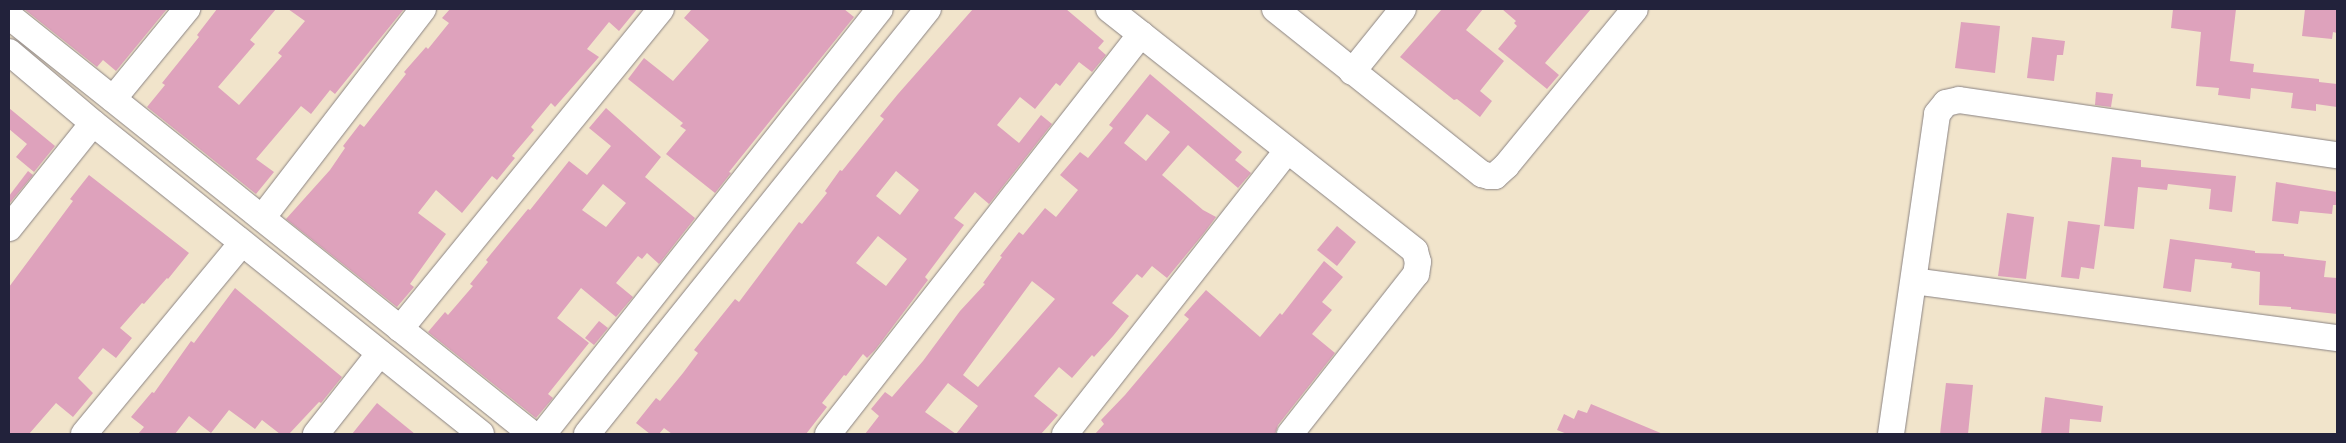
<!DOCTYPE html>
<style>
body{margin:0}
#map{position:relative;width:2346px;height:443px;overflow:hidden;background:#f1e4cb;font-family:Cardo,serif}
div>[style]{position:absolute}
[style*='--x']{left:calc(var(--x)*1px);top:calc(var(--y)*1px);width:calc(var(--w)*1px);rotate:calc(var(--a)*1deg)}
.building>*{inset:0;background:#dea2bc}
.roads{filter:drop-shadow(0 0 1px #8a8383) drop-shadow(0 0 1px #8a8383)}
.minor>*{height:26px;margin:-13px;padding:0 13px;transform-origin:13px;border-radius:13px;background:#fff}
span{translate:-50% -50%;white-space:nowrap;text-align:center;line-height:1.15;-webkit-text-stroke:4px #f6f6f2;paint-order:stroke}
.frame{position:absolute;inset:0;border:10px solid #22223b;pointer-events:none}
</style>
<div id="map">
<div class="building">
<div style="clip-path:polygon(24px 9px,167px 9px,116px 71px,103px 60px,97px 67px)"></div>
<div style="clip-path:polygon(217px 9px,276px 9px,250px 40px,255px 44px,218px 87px,239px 105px,282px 56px,278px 53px,305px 21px,288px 9px,404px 9px,335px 94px,330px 90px,311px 114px,301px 106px,256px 159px,274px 172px,256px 194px,147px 107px,165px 85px,162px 83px,199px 37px,197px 35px)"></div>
<div style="clip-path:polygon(450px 9px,637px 9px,619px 31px,609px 22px,587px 49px,599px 57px,555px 107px,551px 103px,531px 127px,534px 130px,512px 156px,515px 158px,497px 180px,492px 176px,462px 213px,436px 190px,418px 213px,446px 234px,410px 284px,414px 287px,397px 307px,286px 219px,330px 170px,345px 148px,343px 146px,360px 124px,364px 127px,406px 74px,404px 72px,426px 47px,428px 49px,449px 23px,442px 18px)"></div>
<div style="clip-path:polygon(692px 9px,844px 9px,854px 17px,729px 172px,731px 173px,715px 193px,666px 154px,686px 130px,680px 126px,683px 123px,628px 79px,644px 58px,673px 81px,709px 40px,684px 18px)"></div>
<div style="clip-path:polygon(evenodd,973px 9px,1066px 9px,1104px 41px,1098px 48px,1106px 55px,1092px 72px,1079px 62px,1060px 86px,1056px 83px,1035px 109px,1020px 97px,997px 125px,1019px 143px,1041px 115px,1052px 124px,989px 204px,975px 192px,954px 218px,964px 225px,925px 277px,928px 280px,875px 350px,867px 358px,863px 354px,846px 376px,844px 375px,822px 403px,827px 407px,806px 434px,672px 434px,664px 428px,659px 434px,650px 434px,636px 423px,656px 398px,660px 401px,683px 373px,698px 353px,694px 350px,735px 299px,739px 302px,799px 222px,802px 224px,827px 193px,825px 191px,840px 170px,842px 171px,884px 119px,880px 116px,898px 94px,973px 9px,896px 171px,919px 190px,900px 215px,876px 196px,896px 171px,973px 9px,878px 236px,907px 259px,886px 286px,856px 263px,878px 236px)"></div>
<div style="clip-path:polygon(1442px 9px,1483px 9px,1466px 30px,1504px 61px,1480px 91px,1492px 101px,1480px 117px,1457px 99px,1454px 100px,1400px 57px)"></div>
<div style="clip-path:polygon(1502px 9px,1591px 9px,1545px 63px,1559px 75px,1547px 89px,1498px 49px,1517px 26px,1514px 23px,1516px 21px)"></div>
<div style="clip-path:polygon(2173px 9px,2236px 9px,2230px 61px,2254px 64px,2253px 72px,2319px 79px,2319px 82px,2337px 84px,2337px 107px,2316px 104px,2316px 111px,2291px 108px,2293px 93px,2251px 88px,2250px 99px,2218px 95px,2219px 88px,2196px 86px,2201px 32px,2171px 28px)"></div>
<div style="clip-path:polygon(2305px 9px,2337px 9px,2337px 33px,2333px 32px,2332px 39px,2302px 36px)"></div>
<div style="clip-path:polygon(1961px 22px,2000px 26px,1995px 73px,1955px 68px)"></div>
<div style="clip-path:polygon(2032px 37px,2065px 41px,2063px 55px,2057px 55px,2054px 81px,2027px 78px)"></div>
<div style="clip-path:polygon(evenodd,1150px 74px,1242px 152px,1235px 160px,1251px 173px,1238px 188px,1188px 145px,1162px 175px,1203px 210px,1216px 217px,1204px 233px,1167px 278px,1152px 266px,1142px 278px,1137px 274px,1112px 303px,1129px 316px,1113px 336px,1094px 357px,1092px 355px,1072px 378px,1059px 367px,1034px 396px,1058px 415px,1041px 434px,865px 434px,879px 416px,871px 409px,885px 392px,892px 397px,923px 361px,960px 311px,985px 284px,983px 283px,1002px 257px,1000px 256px,1019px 232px,1023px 235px,1045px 208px,1056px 217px,1078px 190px,1060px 175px,1080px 152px,1088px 158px,1113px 128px,1109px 125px,1150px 74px,1147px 114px,1170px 132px,1146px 161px,1124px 143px,1147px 114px,1150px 74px,1032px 281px,1055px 299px,978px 387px,963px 375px,1032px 281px,1150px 74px,948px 383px,978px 406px,956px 434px,925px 412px,948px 383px)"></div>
<div style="clip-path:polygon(2096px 92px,2113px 94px,2111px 107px,2095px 105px)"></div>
<div style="clip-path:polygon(9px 108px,55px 146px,34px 172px,16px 157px,27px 144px,9px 129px)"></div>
<div style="clip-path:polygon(evenodd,606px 108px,661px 157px,645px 177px,695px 218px,659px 264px,647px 253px,642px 259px,638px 256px,616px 283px,633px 297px,616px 317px,581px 288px,557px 318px,589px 343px,548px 394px,553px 398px,536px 418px,428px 332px,445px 312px,448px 315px,473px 286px,470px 284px,488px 262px,486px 260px,528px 209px,530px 210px,569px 161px,587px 175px,611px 146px,589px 128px,606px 108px,603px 184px,626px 203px,606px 227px,582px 210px,603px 184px)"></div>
<div style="clip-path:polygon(2112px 157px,2141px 160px,2141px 167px,2236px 176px,2232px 212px,2209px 209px,2211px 189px,2168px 184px,2167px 190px,2138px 187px,2134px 229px,2104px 226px)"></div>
<div style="clip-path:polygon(28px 171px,33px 175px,9px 204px,9px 196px)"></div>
<div style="clip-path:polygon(89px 175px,189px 253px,168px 279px,167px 278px,144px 304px,142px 303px,120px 328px,132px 338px,116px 358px,103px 348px,78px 378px,93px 393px,73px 417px,56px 403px,29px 434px,9px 434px,9px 287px,73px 201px,70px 199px)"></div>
<div style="clip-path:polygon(2276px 182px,2337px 192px,2337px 205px,2333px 205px,2332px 214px,2300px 211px,2298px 224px,2272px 221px)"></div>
<div style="clip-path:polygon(2007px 213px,2034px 217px,2026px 279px,1998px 276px)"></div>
<div style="clip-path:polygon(2068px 221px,2100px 225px,2094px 269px,2081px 267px,2079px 279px,2061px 277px)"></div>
<div style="clip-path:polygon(1337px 226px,1356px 242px,1337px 266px,1317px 250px)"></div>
<div style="clip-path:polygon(2170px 239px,2255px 251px,2255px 253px,2284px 254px,2284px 256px,2326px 261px,2324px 277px,2337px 278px,2337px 314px,2291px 309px,2291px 307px,2259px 305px,2260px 272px,2231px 268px,2232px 263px,2195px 259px,2191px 292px,2163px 288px)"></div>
<div style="clip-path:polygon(1324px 261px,1343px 277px,1322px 302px,1332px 310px,1312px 334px,1335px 353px,1278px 425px,1275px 434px,1095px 434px,1104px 424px,1101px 420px,1125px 395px,1189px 319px,1184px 315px,1206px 290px,1260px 337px,1280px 313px,1282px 315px)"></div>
<div style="clip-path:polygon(235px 288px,342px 377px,321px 403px,319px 402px,289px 434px,280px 434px,262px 420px,255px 429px,229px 410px,211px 433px,189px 416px,175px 434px,138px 434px,144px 427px,131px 417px,152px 392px,154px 393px,191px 341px,194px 343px)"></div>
<div style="clip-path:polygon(599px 321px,608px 328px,594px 345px,585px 338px)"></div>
<div style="clip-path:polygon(1946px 383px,1973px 385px,1968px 434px,1940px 434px)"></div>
<div style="clip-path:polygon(2045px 397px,2103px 406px,2101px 422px,2070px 419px,2069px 434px,2041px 434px)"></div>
<div style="clip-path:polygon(377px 403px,415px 434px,352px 434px)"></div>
<div style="clip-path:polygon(1591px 404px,1663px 434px,1567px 434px,1557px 430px,1564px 414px,1574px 419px,1578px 410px,1587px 413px)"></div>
</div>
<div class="roads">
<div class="minor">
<div style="--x:1109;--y:9;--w:390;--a:38.3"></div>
<div style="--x:1415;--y:251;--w:11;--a:75"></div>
<div style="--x:1418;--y:262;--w:12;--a:99"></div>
<div style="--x:1416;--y:274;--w:204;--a:128.2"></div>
<div style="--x:1275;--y:9;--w:265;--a:38.6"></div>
<div style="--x:1482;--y:174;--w:7;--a:16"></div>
<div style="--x:1489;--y:176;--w:6;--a:0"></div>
<div style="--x:1495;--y:176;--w:15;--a:-42"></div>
<div style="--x:1506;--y:166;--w:203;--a:-50.6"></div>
<div style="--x:9;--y:16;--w:670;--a:38.63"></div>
<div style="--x:9;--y:52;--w:110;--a:40.2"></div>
<div style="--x:93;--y:123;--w:497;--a:38.7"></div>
<div style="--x:1352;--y:72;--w:81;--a:-51"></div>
<div style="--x:113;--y:99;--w:117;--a:-50.6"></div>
<div style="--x:262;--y:218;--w:264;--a:-52.4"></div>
<div style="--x:9;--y:228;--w:134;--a:-51.3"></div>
<div style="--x:1914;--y:281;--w:427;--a:7.7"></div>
<div style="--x:400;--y:329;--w:413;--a:-50.8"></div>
<div style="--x:84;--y:434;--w:248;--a:-50.4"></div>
<div style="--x:316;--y:434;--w:103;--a:-51.7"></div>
<div style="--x:543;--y:434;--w:542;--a:-51.59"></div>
<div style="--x:587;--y:434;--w:545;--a:-51.26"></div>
<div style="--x:828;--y:434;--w:508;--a:-51.96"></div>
<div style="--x:1065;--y:434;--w:360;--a:-51.9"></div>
<div style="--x:1891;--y:434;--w:323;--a:-81.8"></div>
<div style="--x:1937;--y:114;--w:14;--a:-51"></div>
<div style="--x:1946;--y:103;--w:13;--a:-13"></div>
<div style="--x:1959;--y:100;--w:382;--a:8.3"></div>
</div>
</div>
<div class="frame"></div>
</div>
